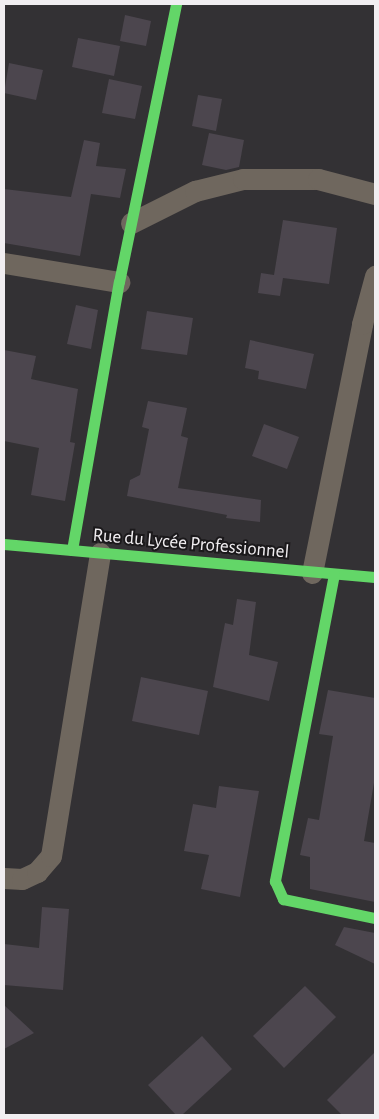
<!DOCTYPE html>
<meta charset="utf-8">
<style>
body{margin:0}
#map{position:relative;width:379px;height:1119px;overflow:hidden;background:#333134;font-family:"Alegreya Sans",sans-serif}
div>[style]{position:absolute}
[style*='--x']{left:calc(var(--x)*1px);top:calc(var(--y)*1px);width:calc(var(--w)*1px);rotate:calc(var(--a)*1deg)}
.building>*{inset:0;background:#4c464e}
.street>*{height:21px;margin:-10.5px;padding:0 10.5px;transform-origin:10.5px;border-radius:10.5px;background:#6f675e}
.fast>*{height:11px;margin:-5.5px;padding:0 5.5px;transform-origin:5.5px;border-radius:5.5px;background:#63d668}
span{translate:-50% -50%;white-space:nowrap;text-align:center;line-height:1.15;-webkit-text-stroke:4px #1b191b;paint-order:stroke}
.street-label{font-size:19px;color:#f1eef1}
.frame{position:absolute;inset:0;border:5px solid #f1eef1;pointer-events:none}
</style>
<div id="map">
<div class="building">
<div style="clip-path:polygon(125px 15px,151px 21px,146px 46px,120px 41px)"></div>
<div style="clip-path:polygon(78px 38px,120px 46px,114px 76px,72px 67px)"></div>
<div style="clip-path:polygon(9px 63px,43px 70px,36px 100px,4px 93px)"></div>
<div style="clip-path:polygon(109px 79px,142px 86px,135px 119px,102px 113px)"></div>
<div style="clip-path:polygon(198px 95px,222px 99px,216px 131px,192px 126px)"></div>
<div style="clip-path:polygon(209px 133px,244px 140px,239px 167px,226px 170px,202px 165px)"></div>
<div style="clip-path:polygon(84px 140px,100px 143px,96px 166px,126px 169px,120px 198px,91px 194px,80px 256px,4px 243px,4px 189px,71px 197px)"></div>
<div style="clip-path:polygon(283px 220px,337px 228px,329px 284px,283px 278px,280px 296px,258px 293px,261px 273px,274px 275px)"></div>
<div style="clip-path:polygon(76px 305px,98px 310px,91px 349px,67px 344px)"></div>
<div style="clip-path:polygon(147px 311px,193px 318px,187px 355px,141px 349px)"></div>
<div style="clip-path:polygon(250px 340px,314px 354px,306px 389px,258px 379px,259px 371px,245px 368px)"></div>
<div style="clip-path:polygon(4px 350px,36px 356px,31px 379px,78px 389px,70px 442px,75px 443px,65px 501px,31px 495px,39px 448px,4px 441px)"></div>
<div style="clip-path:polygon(148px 401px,187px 408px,181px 436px,188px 438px,178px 488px,261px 500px,260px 522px,226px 518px,227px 515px,127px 496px,130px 480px,140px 475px,149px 429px,142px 427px)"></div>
<div style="clip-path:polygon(264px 424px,299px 437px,287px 469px,252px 456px)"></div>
<div style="clip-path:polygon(237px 599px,256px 602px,249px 655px,278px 662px,269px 701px,213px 687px,225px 623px,233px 625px)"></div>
<div style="clip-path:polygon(141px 677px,208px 691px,199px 735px,132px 721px)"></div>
<div style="clip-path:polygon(328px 690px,375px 698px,375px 777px,364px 841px,375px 843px,375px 902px,310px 889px,310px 857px,300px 855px,308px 818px,319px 820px,333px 736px,319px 734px)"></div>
<div style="clip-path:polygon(219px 786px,259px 791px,240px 897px,201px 889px,209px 855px,184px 851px,193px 804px,216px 808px)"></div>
<div style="clip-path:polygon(42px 907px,69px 909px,63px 990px,4px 985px,4px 944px,39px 948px)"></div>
<div style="clip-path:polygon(344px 927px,375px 933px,375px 964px,335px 945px)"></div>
<div style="clip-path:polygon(305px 986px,336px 1017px,284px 1068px,253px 1036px)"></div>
<div style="clip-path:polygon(4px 1005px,34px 1033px,4px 1049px)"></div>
<div style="clip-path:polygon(202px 1036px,232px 1069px,182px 1115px,176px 1115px,148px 1085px)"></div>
<div style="clip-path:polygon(375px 1052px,375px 1115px,342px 1115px,327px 1100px)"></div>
</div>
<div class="street">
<div style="--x:131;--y:223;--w:72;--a:-26.6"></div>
<div style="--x:195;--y:191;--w:49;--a:-14"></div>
<div style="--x:243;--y:179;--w:75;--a:0"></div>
<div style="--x:318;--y:179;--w:59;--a:14.7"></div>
<div style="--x:4;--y:263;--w:117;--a:9.4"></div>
<div style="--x:312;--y:573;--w:254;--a:-78.6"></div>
<div style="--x:362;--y:324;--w:50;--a:-74.8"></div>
<div style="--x:4;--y:878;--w:18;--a:3"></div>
<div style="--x:22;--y:879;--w:17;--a:-25"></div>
<div style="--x:37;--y:872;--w:21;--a:-49"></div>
<div style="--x:51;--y:856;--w:307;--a:-80.8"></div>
</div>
<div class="fast">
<div style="--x:4;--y:544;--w:372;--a:5.1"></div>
<div style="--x:72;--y:550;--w:272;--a:-80.1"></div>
<div style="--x:119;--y:282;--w:284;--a:-78.4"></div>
<div style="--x:334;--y:574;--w:313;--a:100.9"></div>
<div style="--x:275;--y:881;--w:20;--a:66"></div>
<div style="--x:283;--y:899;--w:94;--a:11.7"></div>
</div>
<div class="street-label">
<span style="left:191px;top:544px;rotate:5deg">Rue du Lycée Professionnel</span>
</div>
<div class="frame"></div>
</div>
